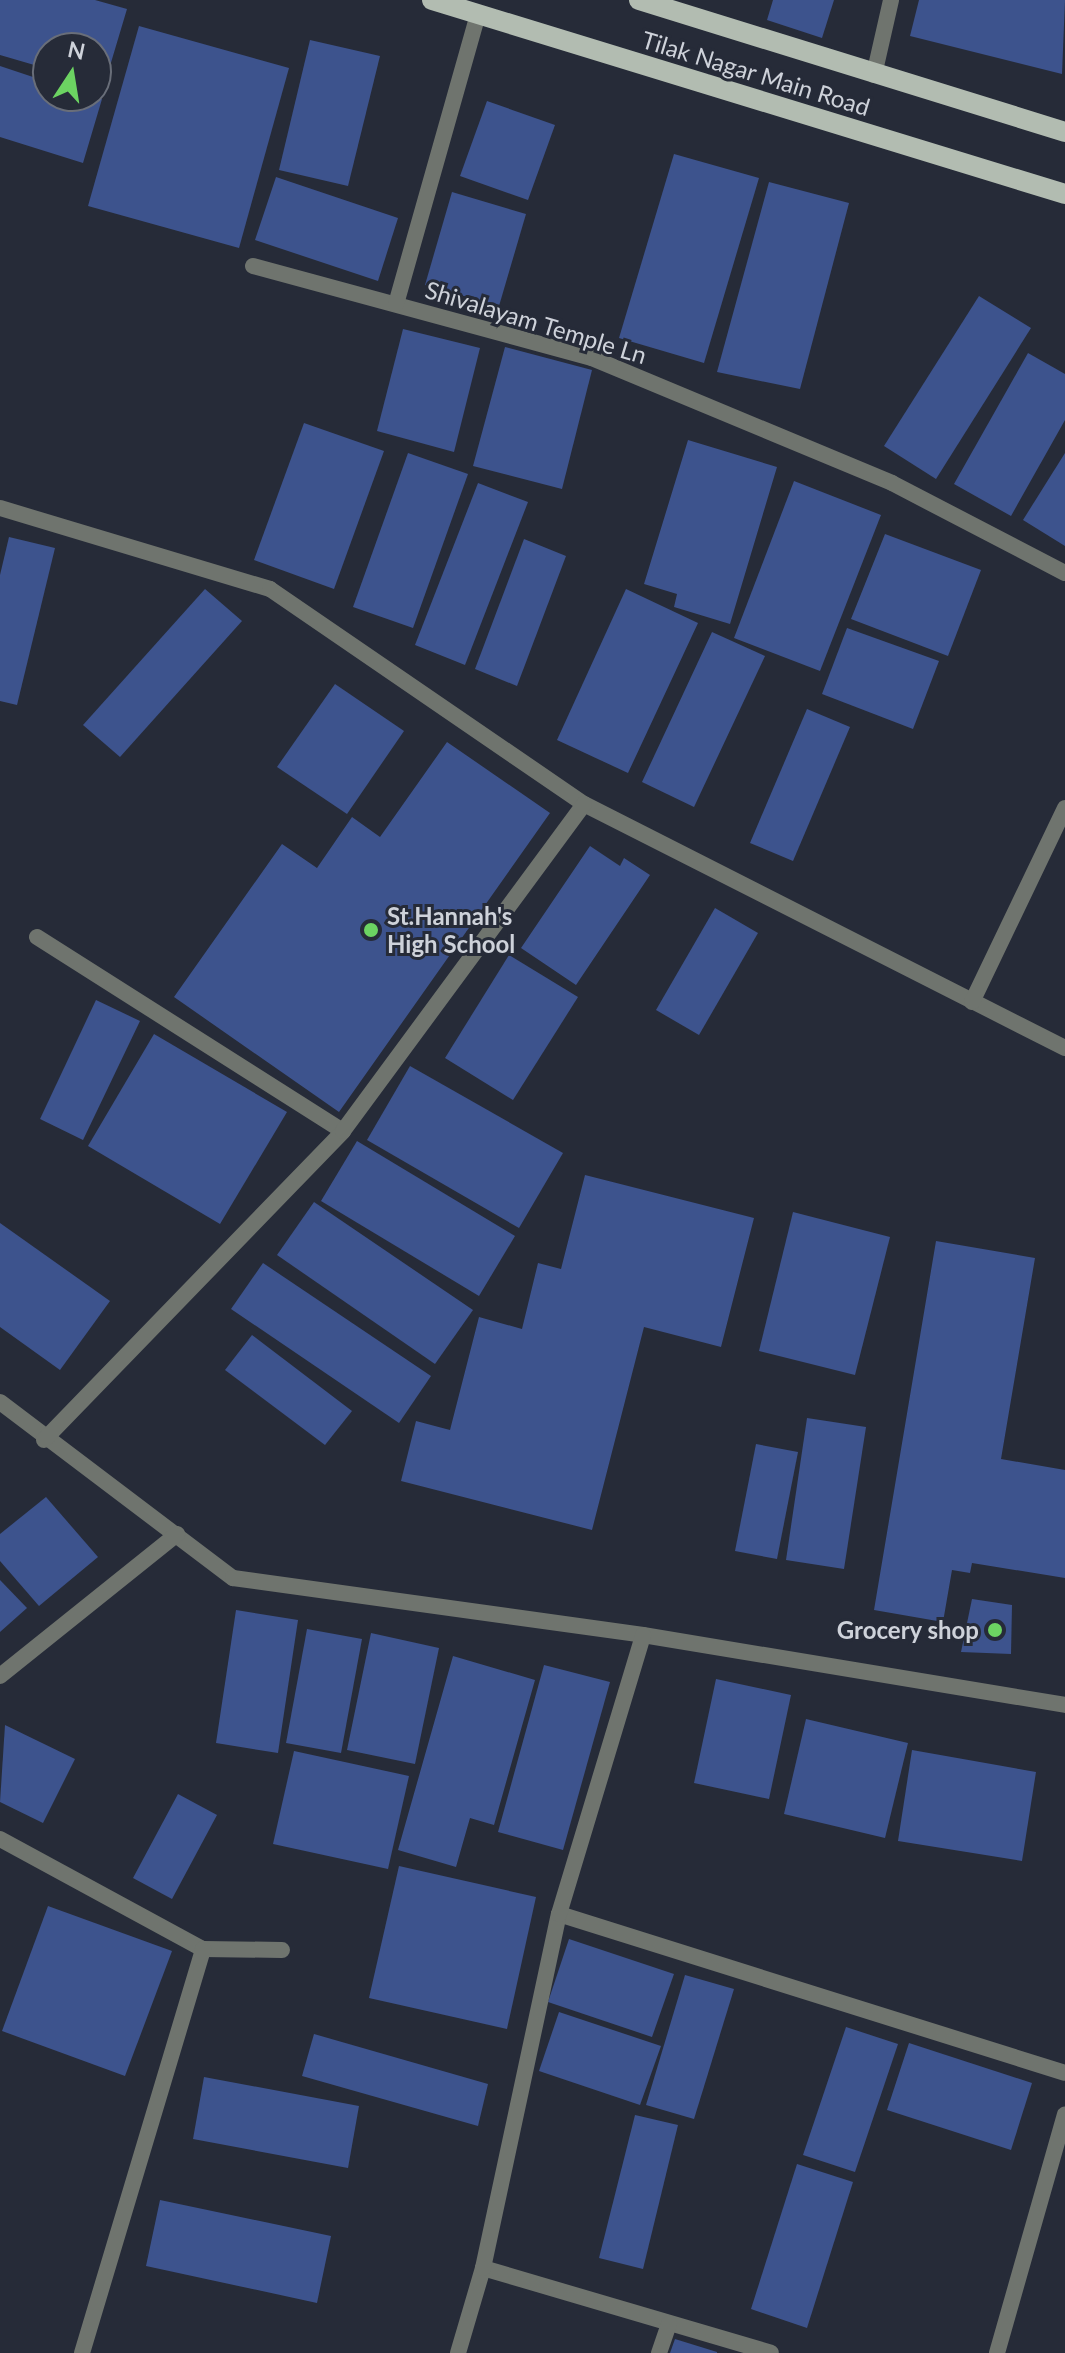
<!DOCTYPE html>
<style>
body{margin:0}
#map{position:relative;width:1065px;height:2353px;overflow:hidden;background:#262b38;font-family:Lato,sans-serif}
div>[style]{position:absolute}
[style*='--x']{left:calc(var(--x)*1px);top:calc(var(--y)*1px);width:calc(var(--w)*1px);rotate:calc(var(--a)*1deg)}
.building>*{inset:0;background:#3d538d}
.street>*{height:16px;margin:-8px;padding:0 8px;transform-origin:8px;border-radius:8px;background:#6f746e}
.primary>*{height:20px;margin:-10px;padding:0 10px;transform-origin:10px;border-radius:10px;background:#b2bcb1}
.dots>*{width:22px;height:22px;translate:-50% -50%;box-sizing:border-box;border:4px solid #262b38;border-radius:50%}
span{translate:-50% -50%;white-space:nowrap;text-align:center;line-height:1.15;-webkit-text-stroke:6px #262b38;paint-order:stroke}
.street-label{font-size:24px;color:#ced2da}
.poi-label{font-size:24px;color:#ced2da;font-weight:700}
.left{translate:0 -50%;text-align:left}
.right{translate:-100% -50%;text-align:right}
.north{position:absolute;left:32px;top:32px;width:80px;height:80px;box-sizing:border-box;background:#262b38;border:2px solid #696e79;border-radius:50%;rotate:12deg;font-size:22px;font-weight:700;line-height:32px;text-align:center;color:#ced2da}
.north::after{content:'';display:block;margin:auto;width:28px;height:36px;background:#6cd362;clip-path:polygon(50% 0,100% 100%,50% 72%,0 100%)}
</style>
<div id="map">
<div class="building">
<div style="clip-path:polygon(0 0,95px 0,127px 9px,104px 86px,96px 83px,96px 48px,48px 48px,48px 69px,0 55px)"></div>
<div style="clip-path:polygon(773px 0,834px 0,822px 38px,767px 20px)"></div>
<div style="clip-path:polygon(919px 0,1065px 0,1062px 74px,910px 36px)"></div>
<div style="clip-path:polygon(139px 26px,289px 68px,239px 248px,88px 206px)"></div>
<div style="clip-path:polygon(310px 40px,380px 56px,348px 186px,279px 170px)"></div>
<div style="clip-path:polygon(0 66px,48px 82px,48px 96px,102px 99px,83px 163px,0 137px)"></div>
<div style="clip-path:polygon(487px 101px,555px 125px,528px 200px,460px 176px)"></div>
<div style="clip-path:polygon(674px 154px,759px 178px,704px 363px,619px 338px)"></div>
<div style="clip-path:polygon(276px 177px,398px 218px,378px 281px,255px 240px)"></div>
<div style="clip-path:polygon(769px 182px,849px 203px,800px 389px,717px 372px)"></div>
<div style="clip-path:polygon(452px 192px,526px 214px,499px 306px,425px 285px)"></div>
<div style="clip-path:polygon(979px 296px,1031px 328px,936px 479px,884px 446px)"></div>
<div style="clip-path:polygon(403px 329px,480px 348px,454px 452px,377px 431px)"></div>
<div style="clip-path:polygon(505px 347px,592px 370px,562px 489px,473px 466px)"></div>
<div style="clip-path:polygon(1028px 353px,1065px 374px,1065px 420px,1011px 516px,954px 484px)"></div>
<div style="clip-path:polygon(304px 423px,384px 451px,334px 589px,254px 560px)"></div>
<div style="clip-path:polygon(688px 440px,777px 467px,730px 624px,674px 607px,677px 594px,644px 584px)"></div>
<div style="clip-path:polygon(408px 453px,468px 474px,413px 628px,353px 607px)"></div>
<div style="clip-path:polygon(1065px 453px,1065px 546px,1023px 520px)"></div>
<div style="clip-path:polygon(794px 481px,881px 515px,820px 671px,734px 638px)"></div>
<div style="clip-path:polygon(478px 483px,528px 502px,465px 665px,415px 645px)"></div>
<div style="clip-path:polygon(885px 534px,981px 570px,948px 656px,851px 619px)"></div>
<div style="clip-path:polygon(9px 537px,55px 548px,17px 705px,0 701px,0 575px)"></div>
<div style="clip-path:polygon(524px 539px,566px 556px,517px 686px,475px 669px)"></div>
<div style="clip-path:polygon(205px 589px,242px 621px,120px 757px,83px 725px)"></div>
<div style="clip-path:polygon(626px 589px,698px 623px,628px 773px,557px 740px)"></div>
<div style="clip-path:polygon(847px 628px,939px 661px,913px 729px,822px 694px)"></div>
<div style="clip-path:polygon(712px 632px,765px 656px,694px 807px,642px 782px)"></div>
<div style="clip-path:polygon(335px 684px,404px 731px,347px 814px,277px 767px)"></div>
<div style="clip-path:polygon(807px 709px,850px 727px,793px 861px,750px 843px)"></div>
<div style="clip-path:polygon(447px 742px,550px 813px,339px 1112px,174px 997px,282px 844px,317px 868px,352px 817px,380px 837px)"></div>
<div style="clip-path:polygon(590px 846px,620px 866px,624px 858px,650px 875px,576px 985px,521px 948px)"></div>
<div style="clip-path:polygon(715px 908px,758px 933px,699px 1035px,656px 1010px)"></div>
<div style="clip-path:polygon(509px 955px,578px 997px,513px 1100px,445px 1058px)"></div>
<div style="clip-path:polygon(96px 1000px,140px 1021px,83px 1140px,40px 1119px)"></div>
<div style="clip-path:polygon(154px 1034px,287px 1112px,220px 1224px,88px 1146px)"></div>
<div style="clip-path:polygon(410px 1066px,563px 1153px,519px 1228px,367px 1140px)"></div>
<div style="clip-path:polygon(357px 1141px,515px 1236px,479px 1296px,321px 1201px)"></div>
<div style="clip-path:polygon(585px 1175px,754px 1218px,721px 1347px,644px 1327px,592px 1530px,401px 1481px,416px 1421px,450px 1430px,479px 1317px,522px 1329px,538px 1263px,561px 1269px)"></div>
<div style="clip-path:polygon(314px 1202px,473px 1310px,435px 1364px,277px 1255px)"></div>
<div style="clip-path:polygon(793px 1212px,890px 1237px,855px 1375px,759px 1351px)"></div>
<div style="clip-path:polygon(0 1223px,110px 1301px,60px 1370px,0 1327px)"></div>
<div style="clip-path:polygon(936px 1241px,1035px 1258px,1001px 1459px,1065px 1470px,1065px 1578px,972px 1563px,970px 1573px,952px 1570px,943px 1622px,874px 1610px)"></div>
<div style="clip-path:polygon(263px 1263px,431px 1376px,399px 1423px,231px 1309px)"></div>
<div style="clip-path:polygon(252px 1335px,352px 1411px,325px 1445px,225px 1370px)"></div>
<div style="clip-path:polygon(807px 1418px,866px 1427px,844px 1569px,786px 1560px)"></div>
<div style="clip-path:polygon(756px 1444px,798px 1452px,777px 1559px,735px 1551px)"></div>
<div style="clip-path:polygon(46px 1497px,98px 1557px,39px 1606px,0 1561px,0 1534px)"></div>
<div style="clip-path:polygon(0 1580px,27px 1608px,0 1632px)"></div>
<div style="clip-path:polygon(972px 1599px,1012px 1605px,1011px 1654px,961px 1652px)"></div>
<div style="clip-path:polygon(236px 1610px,298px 1620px,278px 1753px,216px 1743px)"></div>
<div style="clip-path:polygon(307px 1629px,362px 1639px,341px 1753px,286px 1743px)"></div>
<div style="clip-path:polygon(371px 1633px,439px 1648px,415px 1764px,347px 1750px)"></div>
<div style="clip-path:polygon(453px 1656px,535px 1680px,494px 1825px,470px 1818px,456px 1867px,398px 1850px)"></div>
<div style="clip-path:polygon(544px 1665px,610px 1682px,563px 1850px,498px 1832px)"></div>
<div style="clip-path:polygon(716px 1679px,791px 1695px,769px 1799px,694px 1783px)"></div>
<div style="clip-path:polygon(806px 1719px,908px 1743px,885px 1838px,784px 1814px)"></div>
<div style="clip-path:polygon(5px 1725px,75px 1759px,43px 1823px,0 1802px)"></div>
<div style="clip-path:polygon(912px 1750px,1036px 1772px,1022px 1861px,898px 1841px)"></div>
<div style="clip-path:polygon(294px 1751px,409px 1776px,388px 1869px,273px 1844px)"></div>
<div style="clip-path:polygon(178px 1794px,217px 1815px,172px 1899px,133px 1878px)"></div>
<div style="clip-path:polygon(399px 1866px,536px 1897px,507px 2029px,369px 1998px)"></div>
<div style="clip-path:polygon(48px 1906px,172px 1951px,125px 2076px,2px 2031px)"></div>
<div style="clip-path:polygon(569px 1939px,674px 1974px,652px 2037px,548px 2002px)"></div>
<div style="clip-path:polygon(685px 1975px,734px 1989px,694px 2119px,646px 2105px)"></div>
<div style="clip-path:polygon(559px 2012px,661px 2046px,640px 2105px,539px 2071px)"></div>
<div style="clip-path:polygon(846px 2027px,898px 2044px,855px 2172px,803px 2155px)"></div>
<div style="clip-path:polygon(314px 2034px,488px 2084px,478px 2126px,302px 2076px)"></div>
<div style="clip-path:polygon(909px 2043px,1032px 2083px,1011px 2150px,887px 2110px)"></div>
<div style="clip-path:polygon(204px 2077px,359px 2106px,348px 2168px,193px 2139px)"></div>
<div style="clip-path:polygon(635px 2115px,678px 2125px,643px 2269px,599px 2258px)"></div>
<div style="clip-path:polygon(797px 2164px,853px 2182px,807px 2328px,751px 2309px)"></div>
<div style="clip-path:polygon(160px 2200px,331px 2236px,317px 2303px,146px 2266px)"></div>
<div style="clip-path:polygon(675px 2339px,717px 2352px,717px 2353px,670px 2353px)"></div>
</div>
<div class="street">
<div style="--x:874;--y:75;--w:77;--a:-77.2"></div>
<div style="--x:253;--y:266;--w:351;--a:15.2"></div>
<div style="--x:592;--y:358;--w:325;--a:22.6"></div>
<div style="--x:892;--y:483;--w:195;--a:27.5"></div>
<div style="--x:396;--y:304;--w:301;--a:-74.2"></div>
<div style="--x:0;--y:508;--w:282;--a:16.7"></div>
<div style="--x:270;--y:589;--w:381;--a:34.4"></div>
<div style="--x:584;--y:804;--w:539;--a:26.9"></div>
<div style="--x:37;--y:937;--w:362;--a:32.4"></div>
<div style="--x:972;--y:1002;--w:215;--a:-64.4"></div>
<div style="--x:0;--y:1402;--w:292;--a:37.1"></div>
<div style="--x:233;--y:1578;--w:414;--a:7.9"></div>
<div style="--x:643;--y:1635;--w:428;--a:9.4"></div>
<div style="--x:44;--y:1440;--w:430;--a:-45.9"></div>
<div style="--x:343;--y:1131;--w:406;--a:-53.6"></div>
<div style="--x:0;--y:1676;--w:227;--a:-38.7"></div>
<div style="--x:0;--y:1839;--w:231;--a:28.5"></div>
<div style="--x:203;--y:1949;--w:79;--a:0.7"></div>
<div style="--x:559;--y:1914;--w:530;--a:17.44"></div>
<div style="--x:483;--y:2268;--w:300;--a:16.4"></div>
<div style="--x:82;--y:2353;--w:422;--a:-73.3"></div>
<div style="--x:458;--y:2353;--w:89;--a:-73.6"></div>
<div style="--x:483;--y:2268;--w:362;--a:-77.9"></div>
<div style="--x:559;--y:1914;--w:291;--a:-73.2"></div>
<div style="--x:659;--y:2353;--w:31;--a:-71"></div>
<div style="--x:997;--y:2353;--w:248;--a:-74.1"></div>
</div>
<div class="primary">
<div style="--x:432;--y:0;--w:662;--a:17.04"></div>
<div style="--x:639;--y:0;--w:446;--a:17.2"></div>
</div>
<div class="dots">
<div style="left:371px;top:930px;background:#6cd362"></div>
<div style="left:995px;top:1630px;background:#6cd362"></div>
</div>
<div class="street-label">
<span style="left:756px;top:73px;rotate:17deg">Tilak Nagar Main Road</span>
<span style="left:536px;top:322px;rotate:17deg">Shivalayam Temple Ln</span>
</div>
<div class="poi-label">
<span class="left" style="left:387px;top:930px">St.Hannah's<br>High School</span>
<span class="right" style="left:979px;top:1630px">Grocery shop</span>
</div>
<div class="north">N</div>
</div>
